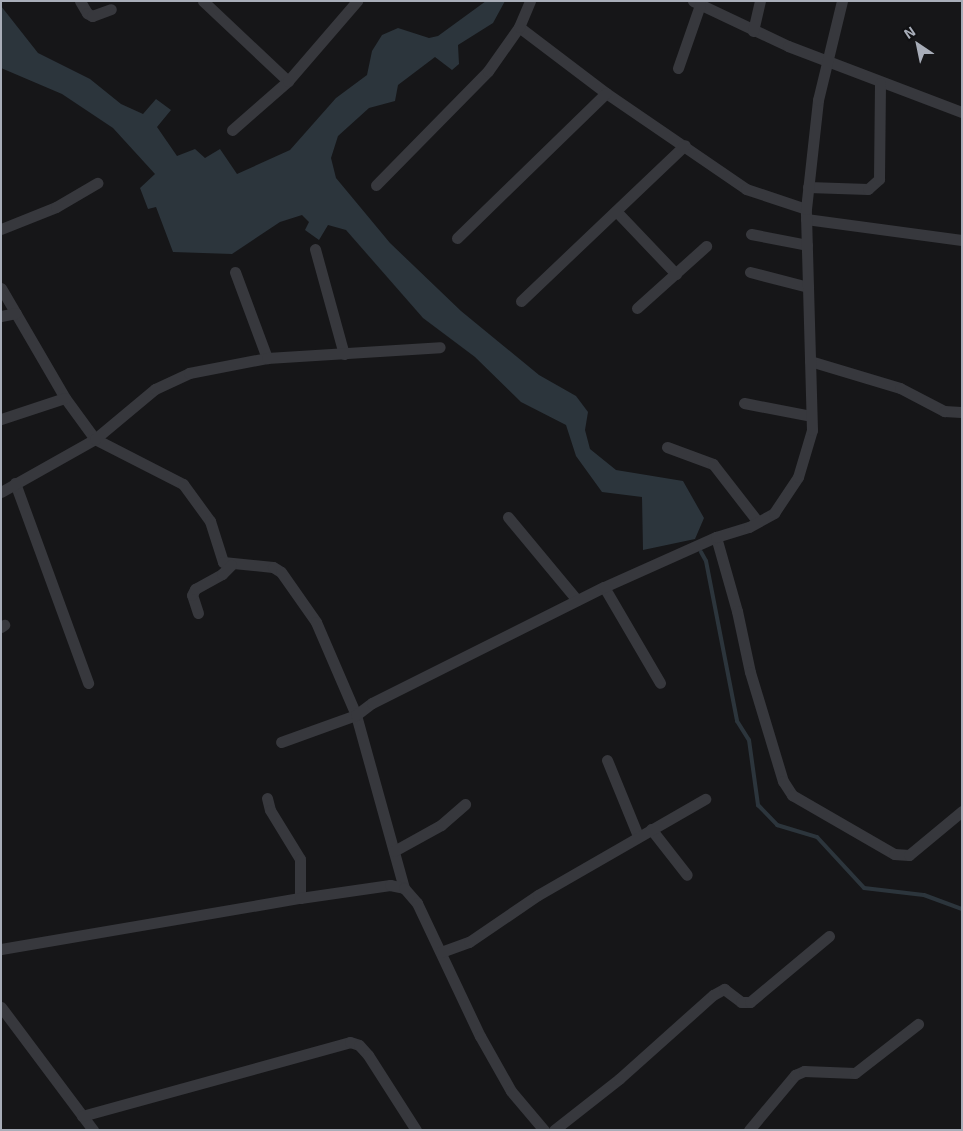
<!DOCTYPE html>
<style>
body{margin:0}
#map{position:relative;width:963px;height:1131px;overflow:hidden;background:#161618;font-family:"Exo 2",sans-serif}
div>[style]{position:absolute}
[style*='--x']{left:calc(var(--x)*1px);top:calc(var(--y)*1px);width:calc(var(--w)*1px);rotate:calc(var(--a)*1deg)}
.water>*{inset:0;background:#2c353c}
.stream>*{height:4px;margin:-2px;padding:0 2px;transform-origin:2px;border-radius:2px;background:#2c353c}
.minor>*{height:11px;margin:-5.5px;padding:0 5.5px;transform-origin:5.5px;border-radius:5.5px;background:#37383d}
span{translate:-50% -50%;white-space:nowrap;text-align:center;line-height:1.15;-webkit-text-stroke:4.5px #111113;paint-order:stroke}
.frame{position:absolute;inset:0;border:2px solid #a8adb8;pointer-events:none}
.north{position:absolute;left:893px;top:20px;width:50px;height:50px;-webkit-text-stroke:4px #111113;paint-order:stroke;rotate:326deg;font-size:14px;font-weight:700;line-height:20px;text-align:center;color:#a8adb8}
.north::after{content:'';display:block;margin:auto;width:18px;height:22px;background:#a8adb8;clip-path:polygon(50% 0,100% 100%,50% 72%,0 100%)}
</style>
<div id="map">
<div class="water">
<div style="clip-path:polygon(486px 1px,505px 1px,493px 23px,458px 45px,459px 64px,452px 70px,435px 57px,398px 85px,395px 101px,369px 108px,338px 136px,331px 158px,336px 178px,390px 243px,461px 311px,539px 375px,576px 396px,588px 412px,585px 430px,590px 449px,616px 470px,683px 481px,704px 518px,695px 539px,643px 550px,642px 497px,602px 492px,576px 456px,566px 425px,521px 402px,475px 357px,423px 318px,346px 230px,328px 225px,319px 240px,305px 230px,309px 222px,302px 215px,280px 222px,232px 254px,173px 252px,156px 207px,148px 209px,140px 188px,155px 174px,113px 128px,62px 94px,1px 68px,1px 6px,38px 53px,90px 79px,121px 104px,143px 114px,156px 99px,171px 110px,157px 127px,177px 156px,195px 149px,205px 158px,220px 149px,237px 174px,290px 150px,336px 98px,367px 75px,372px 51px,382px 35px,398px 28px,429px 38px,438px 36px)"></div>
</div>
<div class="stream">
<div style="--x:701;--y:552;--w:10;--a:61"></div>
<div style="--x:706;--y:561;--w:163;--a:79"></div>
<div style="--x:737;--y:721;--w:22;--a:58"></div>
<div style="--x:749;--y:740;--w:66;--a:82.1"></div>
<div style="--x:758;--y:805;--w:28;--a:46"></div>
<div style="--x:777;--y:825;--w:42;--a:16.7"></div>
<div style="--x:817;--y:837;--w:69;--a:47.3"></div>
<div style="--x:864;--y:888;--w:60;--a:6.7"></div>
<div style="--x:924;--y:895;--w:40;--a:20.2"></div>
</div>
<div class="minor">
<div style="--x:80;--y:1;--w:14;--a:60"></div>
<div style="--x:87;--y:13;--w:6;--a:31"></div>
<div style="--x:92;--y:16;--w:20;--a:-20"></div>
<div style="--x:203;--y:1;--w:117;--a:43.3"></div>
<div style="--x:693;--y:1;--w:105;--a:25.3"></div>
<div style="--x:788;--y:46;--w:186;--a:20.8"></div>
<div style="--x:519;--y:27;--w:109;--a:37.2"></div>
<div style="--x:606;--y:93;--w:170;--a:34.4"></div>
<div style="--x:746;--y:189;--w:63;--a:18.4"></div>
<div style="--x:753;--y:31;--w:31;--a:-77"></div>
<div style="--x:678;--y:68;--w:67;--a:-70.8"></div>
<div style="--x:232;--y:130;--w:74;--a:-41.2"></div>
<div style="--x:288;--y:81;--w:106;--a:-49.2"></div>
<div style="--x:376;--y:185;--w:160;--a:-45.5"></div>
<div style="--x:488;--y:71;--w:54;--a:-54.8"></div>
<div style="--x:519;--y:27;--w:28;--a:-67"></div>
<div style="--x:808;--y:187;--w:60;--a:1.9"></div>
<div style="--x:868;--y:189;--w:15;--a:-42"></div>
<div style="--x:879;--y:179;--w:96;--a:-89.4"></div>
<div style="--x:616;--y:211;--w:87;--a:46.4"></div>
<div style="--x:806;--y:219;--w:157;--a:7.7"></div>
<div style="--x:1;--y:229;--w:59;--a:-21.8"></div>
<div style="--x:56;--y:207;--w:48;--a:-30.3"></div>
<div style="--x:751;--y:234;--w:57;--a:11.1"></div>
<div style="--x:457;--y:238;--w:208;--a:-44.2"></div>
<div style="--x:315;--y:249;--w:109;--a:74.6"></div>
<div style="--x:235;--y:272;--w:92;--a:69.6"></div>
<div style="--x:750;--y:272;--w:60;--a:14.5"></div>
<div style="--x:1;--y:288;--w:127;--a:59.8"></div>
<div style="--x:65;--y:398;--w:51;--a:53.8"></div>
<div style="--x:95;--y:439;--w:99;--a:27.1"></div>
<div style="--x:183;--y:484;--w:46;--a:53.9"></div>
<div style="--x:210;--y:521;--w:43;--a:72.4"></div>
<div style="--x:223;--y:562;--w:50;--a:5.7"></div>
<div style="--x:273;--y:567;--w:9;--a:32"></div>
<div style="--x:281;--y:572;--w:61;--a:55"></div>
<div style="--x:316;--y:622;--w:101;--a:66.7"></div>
<div style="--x:356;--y:715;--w:180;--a:74.5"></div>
<div style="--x:521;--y:301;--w:226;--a:-43.6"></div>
<div style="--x:637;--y:308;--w:93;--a:-41.9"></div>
<div style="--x:1;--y:316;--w:15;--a:-11"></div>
<div style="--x:810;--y:361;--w:94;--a:16.7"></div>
<div style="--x:900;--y:388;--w:50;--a:27.6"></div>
<div style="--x:944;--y:411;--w:17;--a:3"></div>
<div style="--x:744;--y:403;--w:68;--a:11"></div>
<div style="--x:1;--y:419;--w:67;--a:-18.2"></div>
<div style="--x:667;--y:447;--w:49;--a:20.3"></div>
<div style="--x:713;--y:464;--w:73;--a:52.2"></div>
<div style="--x:15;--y:483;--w:213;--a:69.9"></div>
<div style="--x:1;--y:492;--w:108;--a:-29.4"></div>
<div style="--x:95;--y:439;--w:78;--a:-39.8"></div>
<div style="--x:155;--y:389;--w:38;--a:-25"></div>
<div style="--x:189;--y:373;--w:79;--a:-10.9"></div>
<div style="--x:267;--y:358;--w:173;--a:-3.6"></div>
<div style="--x:508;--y:517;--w:108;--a:50.3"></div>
<div style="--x:716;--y:537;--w:77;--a:74.2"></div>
<div style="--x:737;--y:611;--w:62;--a:78"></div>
<div style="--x:750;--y:672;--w:114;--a:73.2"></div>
<div style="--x:783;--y:781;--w:17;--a:57"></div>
<div style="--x:792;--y:795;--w:118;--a:30"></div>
<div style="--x:894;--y:854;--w:15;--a:4"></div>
<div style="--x:909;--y:855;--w:69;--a:-39.7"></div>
<div style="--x:604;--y:587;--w:111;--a:59.7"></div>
<div style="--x:198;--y:613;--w:19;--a:-108"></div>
<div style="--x:192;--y:595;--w:7;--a:-63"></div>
<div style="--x:195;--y:589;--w:31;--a:-29"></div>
<div style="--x:222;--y:574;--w:13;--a:-45"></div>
<div style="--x:1;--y:627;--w:4;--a:-34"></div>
<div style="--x:281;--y:742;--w:80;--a:-19.8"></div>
<div style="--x:356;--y:715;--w:20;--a:-37"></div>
<div style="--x:372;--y:703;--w:259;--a:-26.6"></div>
<div style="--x:604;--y:587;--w:123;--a:-24.1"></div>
<div style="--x:716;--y:537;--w:34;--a:-17"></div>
<div style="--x:749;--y:527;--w:29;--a:-29"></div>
<div style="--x:774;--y:513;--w:43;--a:-56.3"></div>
<div style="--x:798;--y:477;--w:49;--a:-73.4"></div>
<div style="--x:812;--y:430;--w:221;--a:-91.6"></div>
<div style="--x:806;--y:209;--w:110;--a:-83.7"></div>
<div style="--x:818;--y:100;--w:102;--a:-76.4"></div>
<div style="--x:607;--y:760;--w:82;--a:67.8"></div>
<div style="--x:267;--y:798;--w:12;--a:76"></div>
<div style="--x:270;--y:810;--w:57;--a:58.5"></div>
<div style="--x:300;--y:859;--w:39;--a:90"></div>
<div style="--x:651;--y:829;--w:58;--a:52"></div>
<div style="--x:394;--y:851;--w:54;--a:-29"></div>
<div style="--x:441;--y:825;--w:32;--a:-41"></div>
<div style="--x:1;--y:949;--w:303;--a:-9.7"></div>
<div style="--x:300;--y:898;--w:91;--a:-8.2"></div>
<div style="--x:390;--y:885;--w:14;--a:12"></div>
<div style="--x:404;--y:888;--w:20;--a:49"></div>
<div style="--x:417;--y:903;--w:147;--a:64.7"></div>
<div style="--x:480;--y:1036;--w:63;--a:60.6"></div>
<div style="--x:511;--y:1091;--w:51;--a:49.8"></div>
<div style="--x:441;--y:952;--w:30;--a:-20"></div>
<div style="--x:469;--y:942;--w:83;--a:-34.3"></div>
<div style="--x:538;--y:895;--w:193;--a:-29.9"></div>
<div style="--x:1;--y:1007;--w:154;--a:53.2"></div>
<div style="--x:82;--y:1116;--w:278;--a:-15.4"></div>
<div style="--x:350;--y:1042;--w:9;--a:18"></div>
<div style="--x:359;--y:1045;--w:13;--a:48"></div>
<div style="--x:368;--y:1055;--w:89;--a:57.4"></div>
<div style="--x:554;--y:1130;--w:83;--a:-38.1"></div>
<div style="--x:619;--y:1079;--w:126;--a:-41.8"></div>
<div style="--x:713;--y:995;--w:13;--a:-29"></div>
<div style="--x:724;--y:989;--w:21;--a:37"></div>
<div style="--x:741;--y:1002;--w:9;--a:0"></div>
<div style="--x:750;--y:1002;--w:103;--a:-39.9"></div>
<div style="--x:749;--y:1130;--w:72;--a:-50.1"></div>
<div style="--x:795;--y:1075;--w:10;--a:-24"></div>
<div style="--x:804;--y:1071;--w:51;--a:2.2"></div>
<div style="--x:855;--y:1073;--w:80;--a:-37.9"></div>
</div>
<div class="frame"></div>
<div class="north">N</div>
</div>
